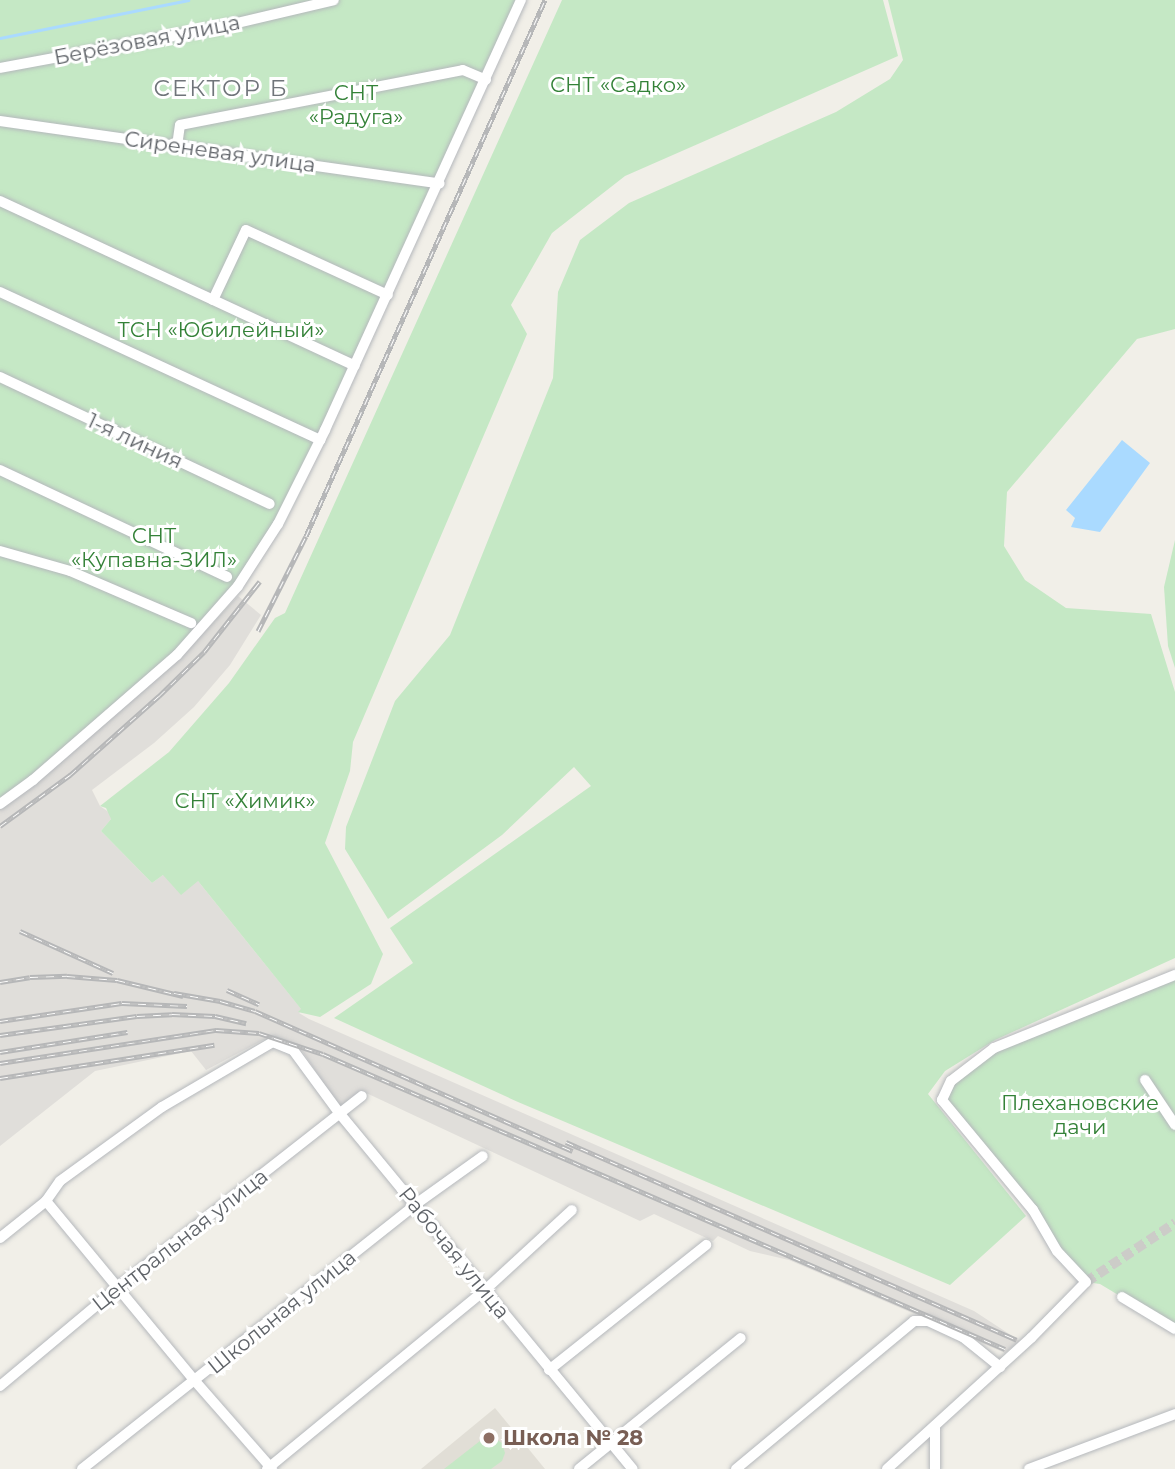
<!DOCTYPE html>
<meta charset="utf-8">
<style>
body{margin:0}
#map{position:relative;width:1175px;height:1469px;overflow:hidden;background:#f1efe8;font-family:Montserrat,sans-serif}
div>[style]{position:absolute}
[style*='--x']{left:calc(var(--x)*1px);top:calc(var(--y)*1px);width:calc(var(--w)*1px);rotate:calc(var(--a)*1deg)}
.industrial>*{inset:0;background:#e0deda}
.education>*{inset:0;background:#e1ded6}
.green>*{inset:0;background:#c5e8c5}
.water>*{inset:0;background:#aadaff}
.stream>*{height:2.5px;margin:-1.25px;padding:0 1.25px;transform-origin:1.25px;border-radius:1.25px;background:#aadaff}
.minor-tunnel>*{height:10px;margin-top:-5px;transform-origin:0;background:repeating-linear-gradient(90deg,#ccccc8 0 10px,transparent 0 15px)}
.roads{filter:drop-shadow(0 0 2px #b5b8bc) drop-shadow(0 0 2px #b5b8bc)}
.minor>*{height:10px;margin:-5px;padding:0 5px;transform-origin:5px;border-radius:5px;background:#fff}
.rail>*{height:5px;margin-top:-2.5px;transform-origin:0;background:repeating-linear-gradient(90deg,#fff 0 8px,#b6b7b8 0 16px);box-sizing:border-box;border-block:2px solid #b6b7b8}
.dots>*{width:19px;height:19px;translate:-50% -50%;box-sizing:border-box;border:4px solid #fff;border-radius:50%}
span{translate:-50% -50%;white-space:nowrap;text-align:center;line-height:1.15;-webkit-text-stroke:6px #fff;paint-order:stroke}
.street-label{font-size:21px;color:#5f6368}
.park-label{font-size:21px;color:#348238}
.education-label{font-size:21px;color:#785e54;font-weight:700}
.left{translate:0 -50%;text-align:left}
.neighbourhood-label{font-size:23px;color:#70757a;letter-spacing:2px}
</style>
<div id="map">
<div class="industrial">
<div style="clip-path:polygon(238px 596px,261px 615px,230px 665px,194px 707px,154px 743px,92px 790px,100px 806px,110px 813px,111px 819px,101px 831px,152px 883px,163px 875px,198px 881px,302px 1010px,299px 1013px,309px 1019px,974px 1311px,1020px 1341px,1005px 1353px,789px 1260px,750px 1251px,718px 1236px,713px 1241px,654px 1214px,640px 1221px,362px 1091px,339px 1107px,303px 1052px,284px 1043px,263px 1040px,206px 1070px,191px 1051px,95px 1071px,0 1146px,0 808px,180px 658px)"></div>
</div>
<div class="education">
<div style="clip-path:polygon(495px 1408px,545px 1469px,421px 1469px)"></div>
</div>
<div class="green">
<div style="clip-path:polygon(0 0,521px 0,278px 524px,203px 629px,0 804px)"></div>
<div style="clip-path:polygon(562px 0,883px 0,898px 56px,625px 176px,552px 233px,511px 305px,527px 334px,353px 742px,350px 771px,325px 843px,383px 954px,371px 984px,320px 1017px,298px 1012px,301px 1009px,198px 881px,181px 895px,163px 875px,152px 883px,101px 831px,111px 819px,106px 808px,100px 806px,169px 752px,229px 683px,275px 618px,285px 613px)"></div>
<div style="clip-path:polygon(888px 0,1175px 0,1175px 329px,1137px 339px,1007px 492px,1004px 546px,1025px 580px,1066px 608px,1151px 614px,1175px 692px,1175px 958px,995px 1040px,945px 1071px,928px 1094px,1026px 1216px,950px 1285px,518px 1102px,334px 1018px,413px 963px,390px 928px,591px 786px,574px 767px,502px 835px,388px 919px,345px 849px,346px 827px,395px 701px,450px 635px,553px 378px,558px 292px,580px 240px,629px 203px,836px 112px,890px 79px,903px 60px)"></div>
<div style="clip-path:polygon(1175px 540px,1175px 668px,1168px 646px,1164px 587px)"></div>
<div style="clip-path:polygon(1175px 975px,1175px 1329px,1100px 1284px,1086px 1282px,1033px 1210px,942px 1100px,951px 1081px,994px 1048px)"></div>
<div style="clip-path:polygon(485px 1437px,493px 1437px,502px 1443px,505px 1453px,502px 1461px,491px 1469px,444px 1469px)"></div>
</div>
<div class="water">
<div style="clip-path:polygon(1122px 440px,1150px 463px,1100px 532px,1071px 527px,1075px 518px,1066px 510px)"></div>
</div>
<div class="stream">
<div style="--x:0;--y:38;--w:192;--a:-11.4"></div>
</div>
<div class="minor-tunnel">
<div style="--x:1086;--y:1282;--w:107;--a:-33.5"></div>
</div>
<div class="roads">
<div class="minor">
<div style="--x:0;--y:68;--w:220;--a:-10.5"></div>
<div style="--x:216;--y:28;--w:121;--a:-13.3"></div>
<div style="--x:0;--y:121;--w:444;--a:8.1"></div>
<div style="--x:177;--y:146;--w:21;--a:-82"></div>
<div style="--x:180;--y:125;--w:288;--a:-11"></div>
<div style="--x:463;--y:70;--w:25;--a:23"></div>
<div style="--x:0;--y:201;--w:391;--a:24.9"></div>
<div style="--x:0;--y:292;--w:353;--a:24.8"></div>
<div style="--x:213;--y:300;--w:77;--a:-64.8"></div>
<div style="--x:246;--y:230;--w:156;--a:24.6"></div>
<div style="--x:0;--y:377;--w:298;--a:25.2"></div>
<div style="--x:0;--y:470;--w:251;--a:25.2"></div>
<div style="--x:0;--y:551;--w:73;--a:15.9"></div>
<div style="--x:70;--y:571;--w:132;--a:23.3"></div>
<div style="--x:0;--y:804;--w:41;--a:-36"></div>
<div style="--x:33;--y:780;--w:191;--a:-41"></div>
<div style="--x:177;--y:655;--w:92;--a:-48.5"></div>
<div style="--x:238;--y:586;--w:74;--a:-57.2"></div>
<div style="--x:278;--y:524;--w:105;--a:-63.4"></div>
<div style="--x:325;--y:430;--w:473;--a:-65.5"></div>
<div style="--x:1145;--y:1080;--w:54;--a:56.3"></div>
<div style="--x:46;--y:1201;--w:234;--a:50.4"></div>
<div style="--x:195;--y:1381;--w:117;--a:48.8"></div>
<div style="--x:0;--y:1238;--w:59;--a:-38.8"></div>
<div style="--x:46;--y:1201;--w:24;--a:-55"></div>
<div style="--x:60;--y:1181;--w:126;--a:-36"></div>
<div style="--x:162;--y:1107;--w:129;--a:-30.4"></div>
<div style="--x:273;--y:1042;--w:22;--a:22"></div>
<div style="--x:293;--y:1050;--w:79;--a:53.7"></div>
<div style="--x:340;--y:1114;--w:460;--a:50.5"></div>
<div style="--x:1122;--y:1297;--w:62;--a:31.1"></div>
<div style="--x:549;--y:1370;--w:201;--a:-38.5"></div>
<div style="--x:0;--y:1386;--w:153;--a:-39.9"></div>
<div style="--x:117;--y:1288;--w:311;--a:-38.1"></div>
<div style="--x:935;--y:1427;--w:42;--a:90"></div>
<div style="--x:82;--y:1469;--w:426;--a:-38.4"></div>
<div style="--x:416;--y:1204;--w:82;--a:-35.6"></div>
<div style="--x:267;--y:1469;--w:282;--a:-39.4"></div>
<div style="--x:485;--y:1290;--w:118;--a:-42.6"></div>
<div style="--x:579;--y:1469;--w:208;--a:-39"></div>
<div style="--x:736;--y:1469;--w:231;--a:-39.7"></div>
<div style="--x:914;--y:1321;--w:14;--a:0"></div>
<div style="--x:928;--y:1321;--w:38;--a:25"></div>
<div style="--x:963;--y:1337;--w:48;--a:39"></div>
<div style="--x:887;--y:1469;--w:195;--a:-42.3"></div>
<div style="--x:1031;--y:1338;--w:78;--a:-45.5"></div>
<div style="--x:1086;--y:1282;--w:42;--a:-133.1"></div>
<div style="--x:1057;--y:1251;--w:48;--a:-120.3"></div>
<div style="--x:1033;--y:1210;--w:143;--a:-129.6"></div>
<div style="--x:942;--y:1100;--w:21;--a:-65"></div>
<div style="--x:951;--y:1081;--w:54;--a:-37.5"></div>
<div style="--x:994;--y:1048;--w:195;--a:-22"></div>
<div style="--x:1029;--y:1469;--w:156;--a:-20.6"></div>
</div>
</div>
<div class="rail">
<div style="--x:258;--y:631;--w:106;--a:-63.2"></div>
<div style="--x:306;--y:536;--w:587;--a:-65.97"></div>
<div style="--x:0;--y:826;--w:87;--a:-36.1"></div>
<div style="--x:70;--y:775;--w:119;--a:-41.6"></div>
<div style="--x:159;--y:696;--w:63;--a:-44.4"></div>
<div style="--x:204;--y:652;--w:90;--a:-51.7"></div>
<div style="--x:20;--y:931;--w:102;--a:24.3"></div>
<div style="--x:0;--y:982;--w:30;--a:-9"></div>
<div style="--x:30;--y:977;--w:37;--a:-2"></div>
<div style="--x:67;--y:976;--w:50;--a:4.6"></div>
<div style="--x:117;--y:980;--w:68;--a:13.6"></div>
<div style="--x:227;--y:990;--w:35;--a:24"></div>
<div style="--x:174;--y:993;--w:47;--a:9.9"></div>
<div style="--x:220;--y:1001;--w:36;--a:16"></div>
<div style="--x:255;--y:1011;--w:347;--a:23.8"></div>
<div style="--x:0;--y:1021;--w:123;--a:-8.4"></div>
<div style="--x:122;--y:1003;--w:65;--a:2.6"></div>
<div style="--x:0;--y:1035;--w:138;--a:-7.9"></div>
<div style="--x:137;--y:1016;--w:35;--a:-3"></div>
<div style="--x:172;--y:1014;--w:43;--a:2.7"></div>
<div style="--x:215;--y:1016;--w:32;--a:13"></div>
<div style="--x:0;--y:1052;--w:129;--a:-8.9"></div>
<div style="--x:0;--y:1063;--w:219;--a:-8.7"></div>
<div style="--x:216;--y:1030;--w:43;--a:4"></div>
<div style="--x:259;--y:1033;--w:67;--a:18.2"></div>
<div style="--x:323;--y:1054;--w:743;--a:23.39"></div>
<div style="--x:0;--y:1078;--w:217;--a:-8.8"></div>
<div style="--x:566;--y:1142;--w:492;--a:23.7"></div>
</div>
<div class="dots">
<div style="left:489px;top:1438px;background:#8d6e63"></div>
</div>
<div class="street-label">
<span style="left:147px;top:40px;rotate:-11deg">Берёзовая улица</span>
<span style="left:220px;top:152px;rotate:8deg">Сиреневая улица</span>
<span style="left:135px;top:441px;rotate:25deg">1-я линия</span>
<span style="left:180px;top:1240px;rotate:-38deg">Центральная улица</span>
<span style="left:454px;top:1253px;rotate:51deg">Рабочая улица</span>
<span style="left:282px;top:1312px;rotate:-39deg">Школьная улица</span>
</div>
<div class="park-label">
<span style="left:618px;top:85px">СНТ «Садко»</span>
<span style="left:356px;top:105px">СНТ<br>«Радуга»</span>
<span style="left:221px;top:330px">ТСН «Юбилейный»</span>
<span style="left:154px;top:548px">СНТ<br>«Купавна-ЗИЛ»</span>
<span style="left:245px;top:801px">СНТ «Химик»</span>
<span style="left:1080px;top:1115px">Плехановские<br>дачи</span>
</div>
<div class="education-label">
<span class="left" style="left:503px;top:1438px">Школа № 28</span>
</div>
<div class="neighbourhood-label">
<span style="left:221px;top:88px">СЕКТОР Б</span>
</div>
</div>
